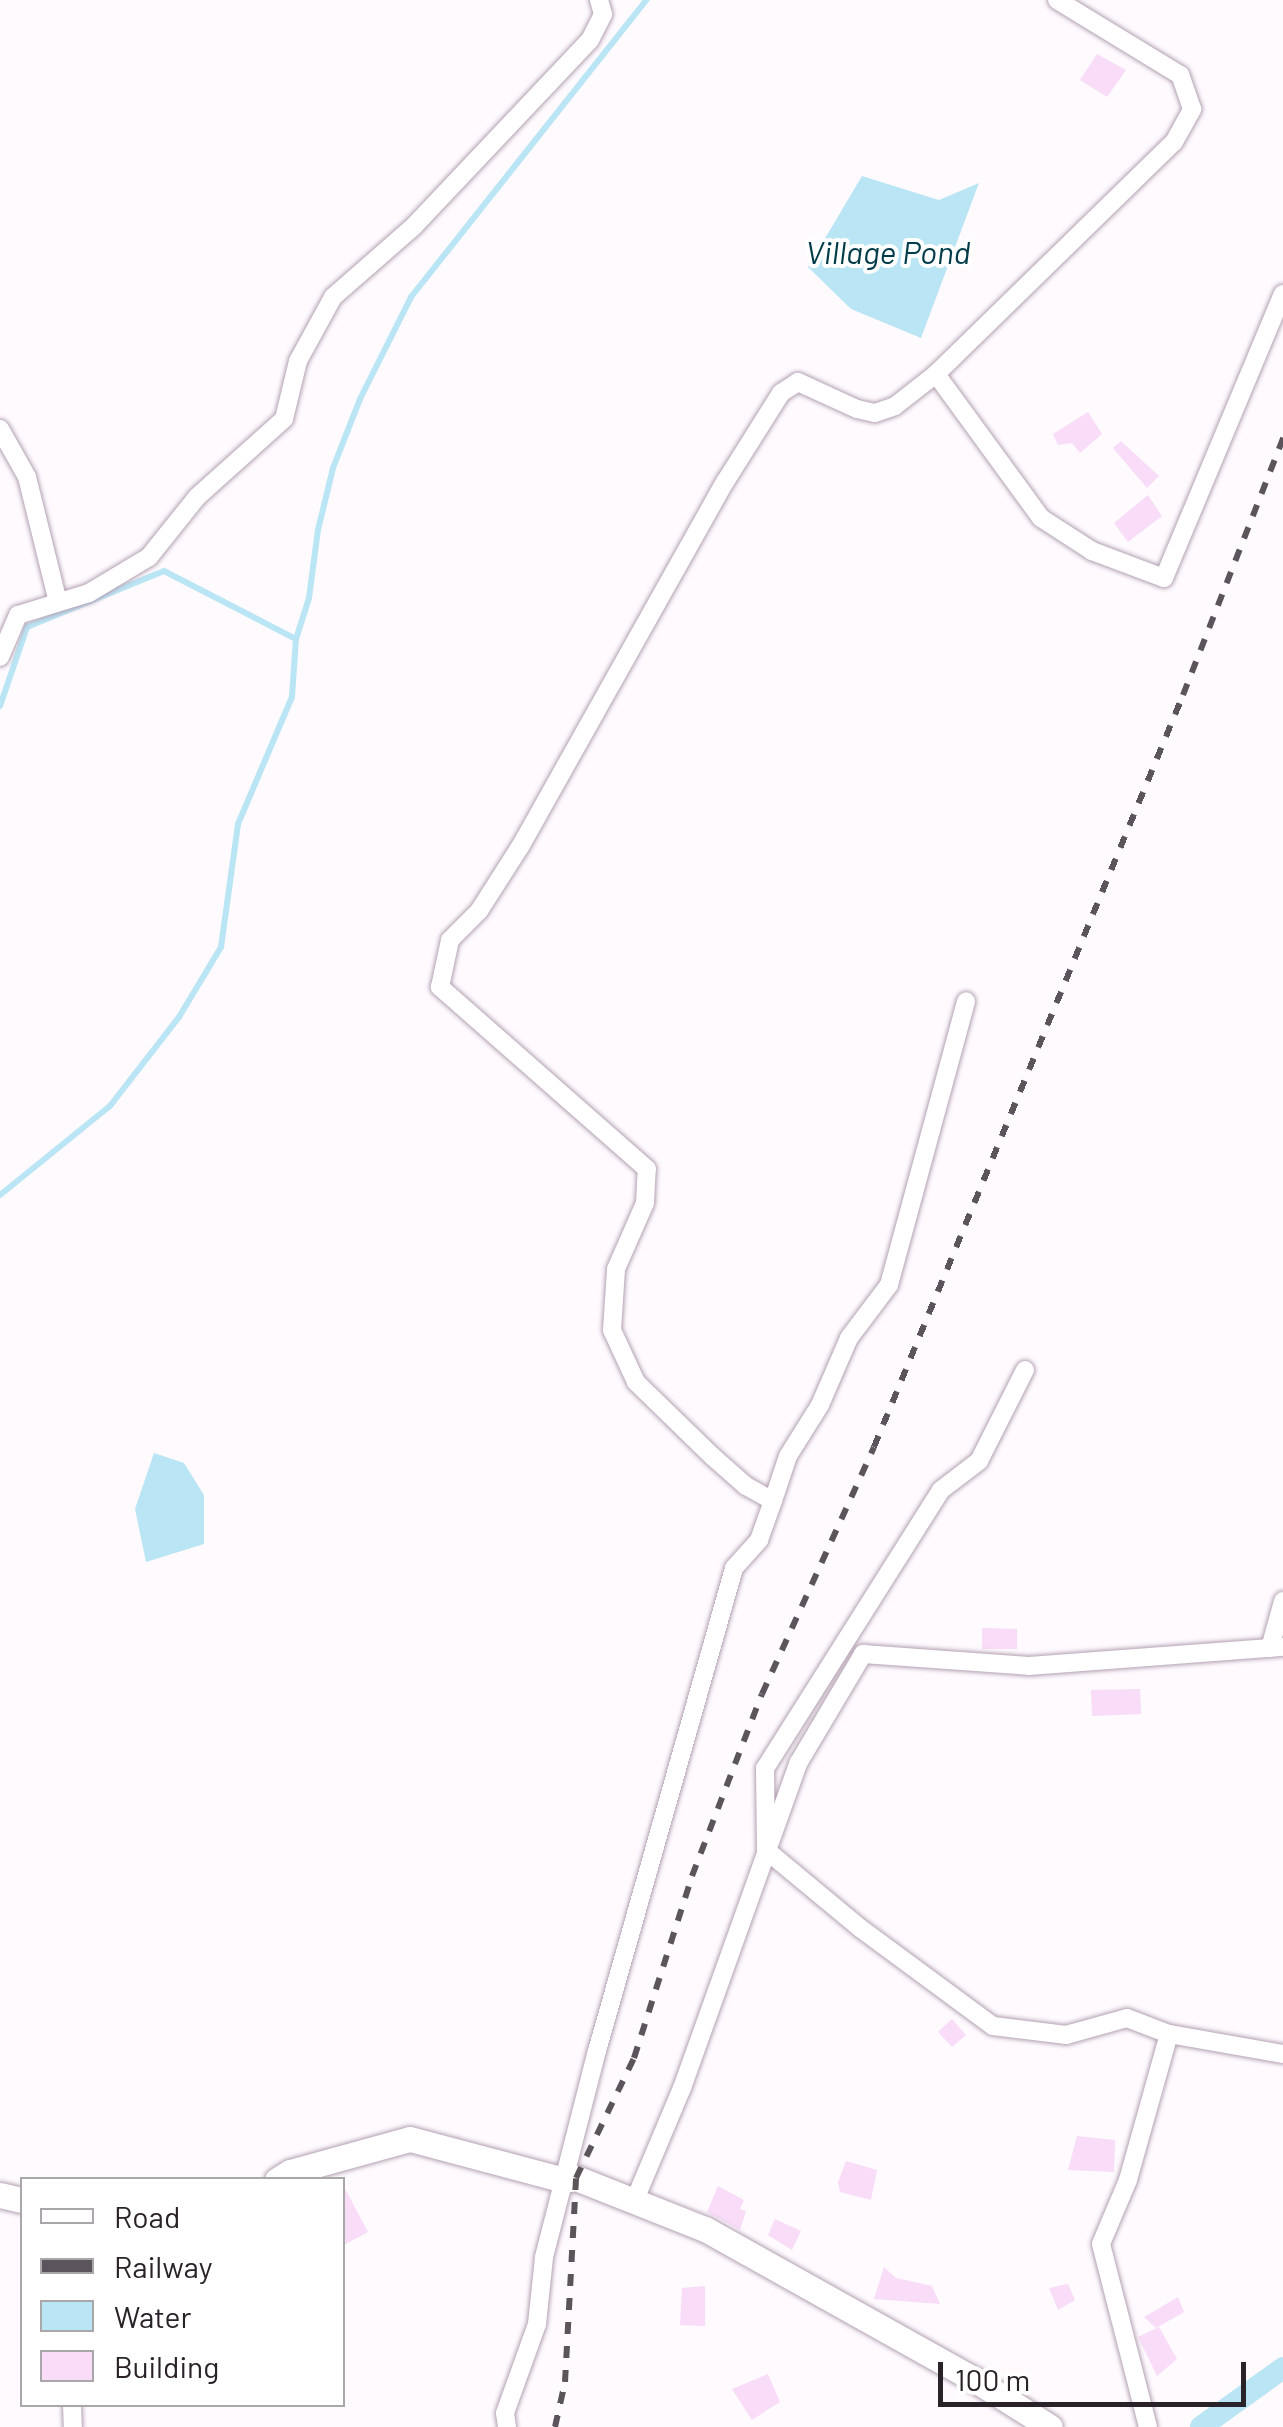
<!DOCTYPE html>
<style>
body{margin:0}
#map{position:relative;width:1283px;height:2427px;overflow:hidden;background:#fefafe;font-family:Barlow,sans-serif}
div>[style]{position:absolute}
[style*='--x']{left:calc(var(--x)*1px);top:calc(var(--y)*1px);width:calc(var(--w)*1px);rotate:calc(var(--a)*1deg)}
.water>*{inset:0;background:#bae5f4}
.stream>*{height:6px;margin:-3px;padding:0 3px;transform-origin:3px;border-radius:3px;background:#bae5f4}
.canal>*{height:22px;margin:-11px;padding:0 11px;transform-origin:11px;border-radius:11px;background:#bae5f4}
.building>*{inset:0;background:#f9dcf8}
.roads{filter:drop-shadow(0 0 2px #b3a1b2) drop-shadow(0 0 2px #b3a1b2)}
.minor>*{height:18px;margin:-9px;padding:0 9px;transform-origin:9px;border-radius:9px;background:#fff}
.secondary>*{height:25px;margin:-12.5px;padding:0 12.5px;transform-origin:12.5px;border-radius:12.5px;background:#fff}
.rail>*{height:6px;margin-top:-3px;transform-origin:0;background:repeating-linear-gradient(90deg,#5b545a 0 12px,transparent 0 24px)}
span{translate:-50% -50%;white-space:nowrap;text-align:center;line-height:1.15;-webkit-text-stroke:8px #fff;paint-order:stroke}
.water-label{font-size:32px;color:#003b4a;font-style:italic}
.legend{position:absolute;left:20px;top:2177px;width:325px;height:230px;box-sizing:border-box;background:#fff;border:2px solid #a9a7a9;margin:0;padding:12px 18px;list-style:none;font-size:30px;color:#292228}
.legend li{display:flex;align-items:center;gap:20px;height:50px}
.legend b{width:50px;border:2px solid #a9a7a9}
.scale{position:absolute;left:938px;top:2362px;width:308px;height:45px;box-sizing:border-box;border:5px solid #292228;border-top:0;padding-left:12px;font-size:30px;line-height:35px;white-space:nowrap;color:#292228;-webkit-text-stroke:8px #fff;paint-order:stroke}
</style>
<div id="map">
<div class="water">
<div style="clip-path:polygon(862px 176px,939px 200px,979px 183px,921px 338px,851px 309px,808px 267px)"></div>
<div style="clip-path:polygon(154px 1453px,184px 1463px,204px 1495px,204px 1544px,146px 1562px,135px 1509px)"></div>
</div>
<div class="stream">
<div style="--x:0;--y:706;--w:83;--a:-71.1"></div>
<div style="--x:27;--y:627;--w:148;--a:-22.2"></div>
<div style="--x:164;--y:571;--w:148;--a:27.3"></div>
<div style="--x:0;--y:1195;--w:141;--a:-39"></div>
<div style="--x:110;--y:1106;--w:113;--a:-52.2"></div>
<div style="--x:179;--y:1017;--w:82;--a:-59"></div>
<div style="--x:221;--y:947;--w:124;--a:-82.1"></div>
<div style="--x:238;--y:824;--w:138;--a:-67"></div>
<div style="--x:292;--y:697;--w:58;--a:-86.1"></div>
<div style="--x:296;--y:639;--w:43;--a:-72.4"></div>
<div style="--x:309;--y:598;--w:69;--a:-82.5"></div>
<div style="--x:318;--y:530;--w:64;--a:-76.4"></div>
<div style="--x:333;--y:468;--w:74;--a:-68.6"></div>
<div style="--x:360;--y:399;--w:114;--a:-63.4"></div>
<div style="--x:411;--y:297;--w:379;--a:-51.6"></div>
</div>
<div class="canal">
<div style="--x:1201;--y:2427;--w:101;--a:-35.7"></div>
</div>
<div class="building">
<div style="clip-path:polygon(1097px 54px,1126px 70px,1107px 97px,1080px 80px)"></div>
<div style="clip-path:polygon(1088px 412px,1102px 434px,1080px 453px,1072px 443px,1058px 445px,1053px 434px)"></div>
<div style="clip-path:polygon(1121px 441px,1159px 476px,1147px 488px,1113px 448px)"></div>
<div style="clip-path:polygon(1148px 495px,1162px 516px,1128px 542px,1114px 523px)"></div>
<div style="clip-path:polygon(982px 1628px,1017px 1629px,1017px 1649px,982px 1649px)"></div>
<div style="clip-path:polygon(1140px 1689px,1141px 1714px,1092px 1716px,1091px 1690px)"></div>
<div style="clip-path:polygon(952px 2019px,966px 2035px,952px 2047px,938px 2032px)"></div>
<div style="clip-path:polygon(1077px 2136px,1115px 2140px,1114px 2172px,1068px 2170px)"></div>
<div style="clip-path:polygon(846px 2161px,877px 2170px,871px 2200px,840px 2192px,838px 2182px)"></div>
<div style="clip-path:polygon(342px 2183px,368px 2232px,342px 2246px)"></div>
<div style="clip-path:polygon(718px 2186px,744px 2200px,740px 2209px,746px 2211px,740px 2230px,707px 2212px)"></div>
<div style="clip-path:polygon(775px 2219px,801px 2231px,792px 2250px,768px 2235px)"></div>
<div style="clip-path:polygon(884px 2267px,896px 2278px,932px 2286px,940px 2304px,874px 2299px)"></div>
<div style="clip-path:polygon(1068px 2284px,1075px 2300px,1058px 2310px,1049px 2288px)"></div>
<div style="clip-path:polygon(705px 2286px,705px 2326px,680px 2325px,682px 2288px)"></div>
<div style="clip-path:polygon(1178px 2297px,1184px 2312px,1156px 2328px,1144px 2317px)"></div>
<div style="clip-path:polygon(1159px 2327px,1177px 2359px,1157px 2376px,1138px 2337px)"></div>
<div style="clip-path:polygon(768px 2374px,780px 2402px,752px 2420px,732px 2389px)"></div>
</div>
<div class="roads">
<div class="minor">
<div style="--x:936;--y:374;--w:178;--a:53.9"></div>
<div style="--x:1041;--y:518;--w:61;--a:32.9"></div>
<div style="--x:1092;--y:551;--w:77;--a:20.6"></div>
<div style="--x:1164;--y:578;--w:308;--a:-67.3"></div>
<div style="--x:0;--y:429;--w:55;--a:60.6"></div>
<div style="--x:27;--y:477;--w:129;--a:76.1"></div>
<div style="--x:0;--y:657;--w:46;--a:-66.8"></div>
<div style="--x:18;--y:615;--w:74;--a:-17.2"></div>
<div style="--x:89;--y:593;--w:70;--a:-31"></div>
<div style="--x:149;--y:557;--w:77;--a:-51.3"></div>
<div style="--x:197;--y:497;--w:117;--a:-41.9"></div>
<div style="--x:284;--y:419;--w:60;--a:-76.4"></div>
<div style="--x:298;--y:361;--w:73;--a:-61.3"></div>
<div style="--x:333;--y:297;--w:108;--a:-41.2"></div>
<div style="--x:414;--y:226;--w:256;--a:-46.6"></div>
<div style="--x:590;--y:40;--w:29;--a:-63"></div>
<div style="--x:603;--y:14;--w:15;--a:-106"></div>
<div style="--x:1025;--y:1370;--w:102;--a:116.8"></div>
<div style="--x:979;--y:1461;--w:48;--a:142.7"></div>
<div style="--x:941;--y:1490;--w:329;--a:122.3"></div>
<div style="--x:765;--y:1768;--w:82;--a:89.3"></div>
<div style="--x:766;--y:1850;--w:122;--a:39.7"></div>
<div style="--x:860;--y:1928;--w:165;--a:36.4"></div>
<div style="--x:993;--y:2026;--w:74;--a:7"></div>
<div style="--x:1066;--y:2035;--w:63;--a:-15.6"></div>
<div style="--x:1127;--y:2018;--w:45;--a:20.9"></div>
<div style="--x:1169;--y:2034;--w:152;--a:105.7"></div>
<div style="--x:1128;--y:2180;--w:69;--a:112.9"></div>
<div style="--x:1101;--y:2244;--w:189;--a:75.6"></div>
<div style="--x:773;--y:1501;--w:47;--a:-71.6"></div>
<div style="--x:788;--y:1456;--w:60;--a:-57.9"></div>
<div style="--x:820;--y:1405;--w:73;--a:-66.6"></div>
<div style="--x:849;--y:1338;--w:66;--a:-53"></div>
<div style="--x:889;--y:1285;--w:294;--a:-74.8"></div>
<div style="--x:1270;--y:1648;--w:49;--a:-74.5"></div>
<div style="--x:1169;--y:2034;--w:116;--a:10"></div>
<div style="--x:634;--y:2202;--w:124;--a:-67.2"></div>
<div style="--x:682;--y:2088;--w:346;--a:-70.3"></div>
<div style="--x:799;--y:1762;--w:126;--a:-59.3"></div>
<div style="--x:863;--y:1654;--w:166;--a:4.1"></div>
<div style="--x:1029;--y:1666;--w:255;--a:-4.3"></div>
<div style="--x:72;--y:2404;--w:23;--a:88"></div>
<div style="--x:507;--y:2427;--w:14;--a:-98"></div>
<div style="--x:505;--y:2413;--w:95;--a:-70.2"></div>
<div style="--x:537;--y:2324;--w:67;--a:-84"></div>
<div style="--x:544;--y:2257;--w:213;--a:-75.6"></div>
<div style="--x:597;--y:2051;--w:502;--a:-74.16"></div>
<div style="--x:734;--y:1568;--w:38;--a:-48"></div>
<div style="--x:759;--y:1540;--w:41;--a:-70.3"></div>
<div style="--x:773;--y:1501;--w:31;--a:-151"></div>
<div style="--x:746;--y:1486;--w:45;--a:-138.6"></div>
<div style="--x:712;--y:1456;--w:106;--a:-135.8"></div>
<div style="--x:636;--y:1382;--w:57;--a:-114.8"></div>
<div style="--x:612;--y:1330;--w:61;--a:-86.2"></div>
<div style="--x:616;--y:1269;--w:72;--a:-66.3"></div>
<div style="--x:645;--y:1203;--w:34;--a:-87"></div>
<div style="--x:647;--y:1169;--w:276;--a:-138.7"></div>
<div style="--x:440;--y:987;--w:48;--a:-78"></div>
<div style="--x:450;--y:940;--w:41;--a:-45"></div>
<div style="--x:479;--y:911;--w:76;--a:-57.4"></div>
<div style="--x:520;--y:847;--w:419;--a:-60.7"></div>
<div style="--x:725;--y:482;--w:105;--a:-57.8"></div>
<div style="--x:781;--y:393;--w:20;--a:-33"></div>
<div style="--x:798;--y:382;--w:65;--a:24.6"></div>
<div style="--x:857;--y:409;--w:18;--a:13"></div>
<div style="--x:875;--y:413;--w:21;--a:-19"></div>
<div style="--x:895;--y:406;--w:52;--a:-38"></div>
<div style="--x:936;--y:374;--w:332;--a:-44.3"></div>
<div style="--x:1174;--y:142;--w:38;--a:-61"></div>
<div style="--x:1192;--y:109;--w:36;--a:-109"></div>
<div style="--x:1180;--y:75;--w:144;--a:-148.6"></div>
</div>
<div class="secondary">
<div style="--x:277;--y:2180;--w:15;--a:-32"></div>
<div style="--x:290;--y:2172;--w:124;--a:-15.4"></div>
<div style="--x:410;--y:2139;--w:159;--a:14.9"></div>
<div style="--x:564;--y:2180;--w:12;--a:-9"></div>
<div style="--x:576;--y:2178;--w:139;--a:21.6"></div>
<div style="--x:705;--y:2229;--w:312;--a:29.2"></div>
<div style="--x:977;--y:2381;--w:86;--a:32.2"></div>
<div style="--x:0;--y:2195;--w:23;--a:13"></div>
</div>
</div>
<div class="rail">
<div style="--x:555;--y:2427;--w:46;--a:-77.5"></div>
<div style="--x:565;--y:2382;--w:204;--a:-86.9"></div>
<div style="--x:576;--y:2178;--w:133;--a:-64.2"></div>
<div style="--x:634;--y:2058;--w:191;--a:-72.3"></div>
<div style="--x:692;--y:1876;--w:195;--a:-69"></div>
<div style="--x:762;--y:1694;--w:271;--a:-65.6"></div>
<div style="--x:874;--y:1447;--w:813;--a:-67.66"></div>
<div style="--x:1183;--y:695;--w:276;--a:-68.7"></div>
</div>
<div class="water-label">
<span style="left:888px;top:251px">Village Pond</span>
</div>
<ul class="legend">
<li><b style="height:12px;background:#fff"></b>Road</li>
<li><b style="height:12px;background:#5b545a"></b>Railway</li>
<li><b style="height:28px;background:#bae5f4"></b>Water</li>
<li><b style="height:28px;background:#f9dcf8"></b>Building</li>
</ul>
<div class="scale">100 m</div>
</div>
